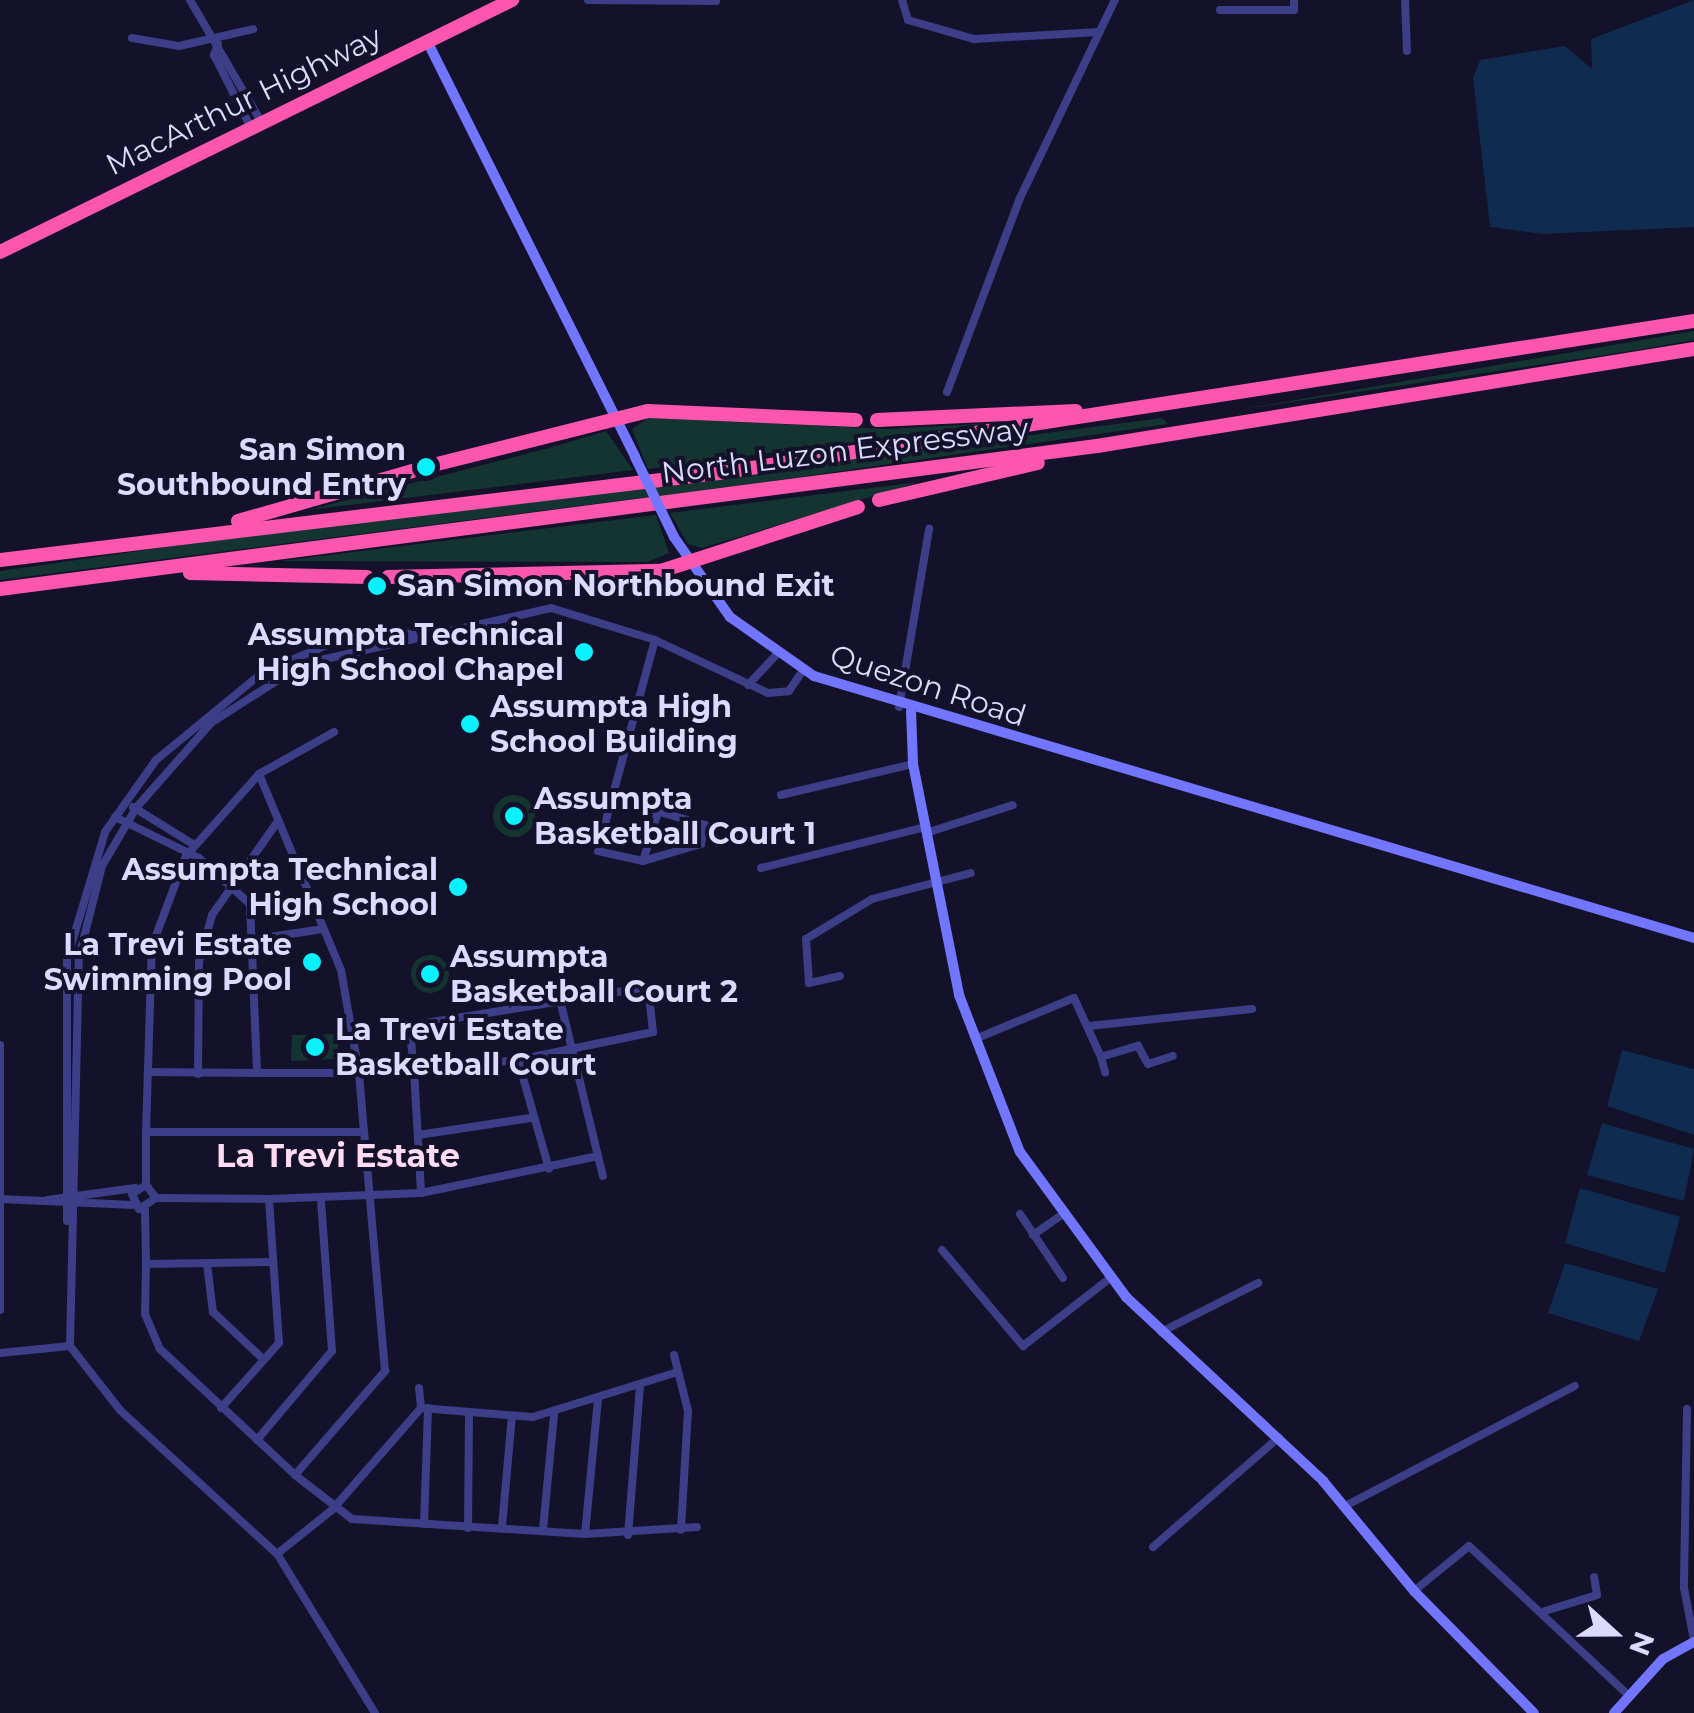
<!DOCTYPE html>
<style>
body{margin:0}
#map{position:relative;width:1694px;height:1713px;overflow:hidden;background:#14112a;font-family:Montserrat,sans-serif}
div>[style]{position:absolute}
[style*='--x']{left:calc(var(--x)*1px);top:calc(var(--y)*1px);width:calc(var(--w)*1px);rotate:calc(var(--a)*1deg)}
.green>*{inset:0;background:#143431}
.round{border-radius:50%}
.water>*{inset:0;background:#0f2b4f}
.street>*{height:8px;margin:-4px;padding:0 4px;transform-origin:4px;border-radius:4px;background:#3c3e88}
.secondary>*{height:10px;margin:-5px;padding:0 5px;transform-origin:5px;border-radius:5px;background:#7276fe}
.highway>*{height:14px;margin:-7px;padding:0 7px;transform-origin:7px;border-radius:7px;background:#fd56af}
.secondary-bridge>*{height:10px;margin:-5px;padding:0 5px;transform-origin:5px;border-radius:5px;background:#7276fe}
.dots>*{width:28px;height:28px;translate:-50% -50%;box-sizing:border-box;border:5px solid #14112a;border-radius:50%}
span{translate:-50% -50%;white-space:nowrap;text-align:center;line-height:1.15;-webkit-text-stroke:8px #14112a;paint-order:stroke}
.street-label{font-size:30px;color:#dcdaff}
.poi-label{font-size:30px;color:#dcdaff;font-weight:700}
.right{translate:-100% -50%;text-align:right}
.left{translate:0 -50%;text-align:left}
.neighbourhood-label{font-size:32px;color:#ffdcf4;font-weight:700}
.north{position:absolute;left:1564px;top:1583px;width:100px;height:100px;-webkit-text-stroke:8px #14112a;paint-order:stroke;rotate:111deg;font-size:28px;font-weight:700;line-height:40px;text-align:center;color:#dcdaff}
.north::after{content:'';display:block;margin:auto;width:35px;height:45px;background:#dcdaff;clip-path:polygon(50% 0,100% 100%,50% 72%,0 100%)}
</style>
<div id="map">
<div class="green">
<div style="clip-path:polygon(1694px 331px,1694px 340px,1637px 350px,1238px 410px)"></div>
<div style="clip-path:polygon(648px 418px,888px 429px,995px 423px,648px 469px,632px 429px)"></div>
<div style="clip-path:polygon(1162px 418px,1168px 424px,765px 482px,0 580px,0 571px,174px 546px)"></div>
<div style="clip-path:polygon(606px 431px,633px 470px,308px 510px,549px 448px)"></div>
<div style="clip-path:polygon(919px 482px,702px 548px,688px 544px,670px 513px)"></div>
<div style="clip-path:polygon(656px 515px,669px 553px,647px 562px,280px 561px)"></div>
<div class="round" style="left:493px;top:795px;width:42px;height:42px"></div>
<div class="round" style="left:411px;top:955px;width:38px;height:38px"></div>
<div style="clip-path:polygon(338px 1034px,338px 1059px,291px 1061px,292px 1035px)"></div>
</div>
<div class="water">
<div style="clip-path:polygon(1694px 0,1694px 227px,1542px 234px,1490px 227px,1473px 78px,1480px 60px,1565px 46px,1592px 69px,1591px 39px)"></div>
<div style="clip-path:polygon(1622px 1050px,1694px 1069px,1694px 1135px,1607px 1106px)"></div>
<div style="clip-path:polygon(1602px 1123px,1694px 1149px,1684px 1201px,1587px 1175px)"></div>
<div style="clip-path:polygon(1580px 1188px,1680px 1217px,1665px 1273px,1565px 1243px)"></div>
<div style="clip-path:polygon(1565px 1263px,1658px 1289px,1639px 1341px,1548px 1313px)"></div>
</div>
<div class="street">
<div style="--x:190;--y:0;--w:145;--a:59.7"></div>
<div style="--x:588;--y:0;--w:128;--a:0.4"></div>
<div style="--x:902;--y:0;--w:21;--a:73"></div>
<div style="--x:908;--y:20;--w:69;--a:16.1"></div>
<div style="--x:974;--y:39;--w:125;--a:-3.2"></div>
<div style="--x:1405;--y:0;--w:51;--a:87.8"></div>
<div style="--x:1220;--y:10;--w:74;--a:0"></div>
<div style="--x:1294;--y:10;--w:10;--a:-90"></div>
<div style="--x:132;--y:38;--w:48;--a:9.7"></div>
<div style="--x:179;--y:46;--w:76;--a:-12.9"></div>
<div style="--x:218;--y:44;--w:12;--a:110"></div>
<div style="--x:214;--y:55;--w:84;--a:63.1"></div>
<div style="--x:947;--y:392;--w:207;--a:-69.4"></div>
<div style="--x:1020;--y:198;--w:220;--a:-64.4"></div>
<div style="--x:748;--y:685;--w:42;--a:-46.9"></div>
<div style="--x:899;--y:707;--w:181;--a:-80.4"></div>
<div style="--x:259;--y:774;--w:212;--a:67.3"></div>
<div style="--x:341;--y:970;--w:105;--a:80.1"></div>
<div style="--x:359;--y:1073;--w:55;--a:-3.1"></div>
<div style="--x:414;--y:1070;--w:104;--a:-5.5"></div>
<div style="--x:518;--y:1060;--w:138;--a:-11.7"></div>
<div style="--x:653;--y:1032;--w:45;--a:-96.3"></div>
<div style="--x:648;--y:987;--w:237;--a:170.8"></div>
<div style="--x:414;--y:1025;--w:8;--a:120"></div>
<div style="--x:410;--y:1032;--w:38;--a:84"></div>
<div style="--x:414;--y:1070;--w:123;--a:86.7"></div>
<div style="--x:781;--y:795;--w:136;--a:-13.2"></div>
<div style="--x:612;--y:798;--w:97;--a:16.2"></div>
<div style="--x:705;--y:825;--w:19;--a:102"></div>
<div style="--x:701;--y:844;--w:60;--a:163.7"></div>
<div style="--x:643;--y:861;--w:46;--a:-167.5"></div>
<div style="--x:598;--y:851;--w:55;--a:-75.2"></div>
<div style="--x:612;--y:798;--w:164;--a:-74.8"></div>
<div style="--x:133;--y:807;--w:70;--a:31.7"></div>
<div style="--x:115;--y:817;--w:93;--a:26"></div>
<div style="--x:199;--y:858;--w:69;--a:42"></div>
<div style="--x:250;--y:904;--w:169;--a:87.6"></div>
<div style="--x:257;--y:1073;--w:102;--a:0"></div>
<div style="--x:359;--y:1073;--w:59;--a:85.2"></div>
<div style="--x:364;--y:1132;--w:218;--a:180"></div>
<div style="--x:146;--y:1132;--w:53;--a:90"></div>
<div style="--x:146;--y:1185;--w:16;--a:52"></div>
<div style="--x:156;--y:1198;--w:20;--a:147"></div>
<div style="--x:139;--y:1209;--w:17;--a:-115"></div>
<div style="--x:132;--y:1194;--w:17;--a:-33"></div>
<div style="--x:926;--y:833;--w:91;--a:-17.8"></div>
<div style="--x:643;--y:861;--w:51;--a:-73"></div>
<div style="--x:761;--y:868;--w:169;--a:-14"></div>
<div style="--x:256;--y:939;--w:68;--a:-8.5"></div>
<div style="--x:840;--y:976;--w:32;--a:167"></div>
<div style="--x:809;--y:983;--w:44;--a:-93.9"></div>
<div style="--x:806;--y:939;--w:77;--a:-31.2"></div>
<div style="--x:872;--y:899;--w:102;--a:-14.7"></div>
<div style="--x:560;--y:1000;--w:181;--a:76.3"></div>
<div style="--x:1088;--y:1026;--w:165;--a:-5.9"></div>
<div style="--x:975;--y:1039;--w:107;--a:-22.5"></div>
<div style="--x:1074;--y:998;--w:65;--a:65.4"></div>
<div style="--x:1101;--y:1057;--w:39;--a:-17"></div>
<div style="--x:1138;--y:1046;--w:21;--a:61"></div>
<div style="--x:1148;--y:1064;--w:26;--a:-18"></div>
<div style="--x:0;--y:1045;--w:265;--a:90"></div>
<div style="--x:1101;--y:1057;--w:16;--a:75"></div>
<div style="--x:518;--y:1060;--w:113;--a:74.1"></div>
<div style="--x:148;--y:1072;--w:109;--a:0.5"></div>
<div style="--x:198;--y:1074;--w:112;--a:-89.5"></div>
<div style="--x:199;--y:962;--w:49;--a:-74.5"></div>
<div style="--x:212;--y:915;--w:115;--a:-54.9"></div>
<div style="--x:146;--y:1132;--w:186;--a:-88.2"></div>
<div style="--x:152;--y:946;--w:96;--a:-69.3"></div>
<div style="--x:186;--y:856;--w:110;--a:-48.3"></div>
<div style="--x:259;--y:774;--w:86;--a:-29.2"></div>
<div style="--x:418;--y:1135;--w:114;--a:-8.6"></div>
<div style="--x:156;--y:1198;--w:113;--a:0.5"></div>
<div style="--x:0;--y:1199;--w:134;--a:2.6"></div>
<div style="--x:47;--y:1200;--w:89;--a:-7.8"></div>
<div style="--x:145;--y:1210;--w:54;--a:88.9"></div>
<div style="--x:1020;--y:1214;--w:77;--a:56.1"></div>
<div style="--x:67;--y:1221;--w:262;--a:-90"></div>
<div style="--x:67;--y:959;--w:133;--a:-73.3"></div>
<div style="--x:105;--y:832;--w:88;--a:-54.7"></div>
<div style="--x:156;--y:760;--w:139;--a:-39.4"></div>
<div style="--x:263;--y:672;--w:108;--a:-22.8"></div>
<div style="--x:363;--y:630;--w:50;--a:4.6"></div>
<div style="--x:1033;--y:1235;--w:35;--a:-35"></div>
<div style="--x:942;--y:1250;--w:126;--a:49.8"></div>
<div style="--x:1023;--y:1346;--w:110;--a:-38"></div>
<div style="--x:273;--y:1262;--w:127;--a:179.1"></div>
<div style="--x:146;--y:1264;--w:50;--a:91.1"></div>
<div style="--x:145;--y:1314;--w:38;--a:67"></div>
<div style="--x:160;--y:1349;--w:185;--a:43"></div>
<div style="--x:295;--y:1475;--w:138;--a:-49.1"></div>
<div style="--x:385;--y:1371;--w:240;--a:-95"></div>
<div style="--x:207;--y:1264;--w:48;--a:82.9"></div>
<div style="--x:213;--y:1312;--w:69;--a:43.2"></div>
<div style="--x:1161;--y:1332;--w:109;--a:-26.8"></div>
<div style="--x:0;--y:1353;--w:70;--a:-5.7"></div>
<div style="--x:674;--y:1355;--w:58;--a:76"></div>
<div style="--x:688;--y:1411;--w:119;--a:93.4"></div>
<div style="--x:419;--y:1388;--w:20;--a:84"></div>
<div style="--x:221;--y:1408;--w:87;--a:-48.3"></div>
<div style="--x:279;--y:1343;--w:144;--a:-94"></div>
<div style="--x:269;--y:1199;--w:152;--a:-2.3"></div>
<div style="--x:421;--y:1193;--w:181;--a:-11.8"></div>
<div style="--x:1687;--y:1409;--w:179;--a:91"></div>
<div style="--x:1684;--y:1588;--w:53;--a:79.1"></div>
<div style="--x:257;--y:1440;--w:116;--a:-49.9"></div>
<div style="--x:332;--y:1351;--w:151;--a:-94.2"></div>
<div style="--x:295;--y:1475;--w:72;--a:37.7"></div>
<div style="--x:352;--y:1519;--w:233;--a:3.7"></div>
<div style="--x:585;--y:1534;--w:112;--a:-3.6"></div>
<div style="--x:1347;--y:1505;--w:257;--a:-27.6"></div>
<div style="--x:424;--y:1524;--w:116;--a:-88"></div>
<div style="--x:502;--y:1527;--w:111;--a:-84.9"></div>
<div style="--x:468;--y:1528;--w:116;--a:-89.5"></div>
<div style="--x:543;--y:1529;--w:116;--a:-84.5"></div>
<div style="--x:585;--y:1534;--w:136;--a:-84.5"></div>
<div style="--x:628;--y:1535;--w:150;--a:-85.4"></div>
<div style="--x:1153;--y:1547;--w:167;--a:-41.1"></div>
<div style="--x:277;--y:1554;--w:70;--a:-38.7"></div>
<div style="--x:332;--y:1510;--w:135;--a:-48.9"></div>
<div style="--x:421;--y:1408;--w:112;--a:4.6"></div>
<div style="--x:533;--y:1417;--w:148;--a:-17.3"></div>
<div style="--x:1414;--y:1591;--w:71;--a:-39.3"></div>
<div style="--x:1469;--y:1546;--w:216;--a:43.1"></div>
<div style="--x:1545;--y:1611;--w:54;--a:-17.1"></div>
<div style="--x:1597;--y:1595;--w:18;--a:-99"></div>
<div style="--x:375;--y:1713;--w:187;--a:-121.6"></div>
<div style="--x:277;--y:1554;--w:213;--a:-137.5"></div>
<div style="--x:120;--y:1410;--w:81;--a:-128"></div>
<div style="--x:70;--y:1346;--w:389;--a:-88.7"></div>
<div style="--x:79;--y:957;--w:94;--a:-75.8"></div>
<div style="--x:102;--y:866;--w:67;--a:-59.6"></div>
<div style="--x:136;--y:808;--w:113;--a:-48.6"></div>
<div style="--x:211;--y:723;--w:109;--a:-32.7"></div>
<div style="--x:303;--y:664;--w:254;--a:-12.7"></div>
<div style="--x:551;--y:608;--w:109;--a:17.1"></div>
<div style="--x:655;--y:640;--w:125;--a:25.1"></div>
<div style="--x:768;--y:693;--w:21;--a:-5"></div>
<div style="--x:789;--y:691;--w:25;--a:-56"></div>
</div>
<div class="secondary">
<div style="--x:427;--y:41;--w:465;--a:63.4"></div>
<div style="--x:674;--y:537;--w:98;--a:55"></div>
<div style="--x:730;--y:617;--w:103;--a:35.1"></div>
<div style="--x:814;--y:676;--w:918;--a:16.58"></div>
<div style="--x:911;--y:711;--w:53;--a:87.8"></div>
<div style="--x:913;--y:764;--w:236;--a:78.7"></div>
<div style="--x:959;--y:995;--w:168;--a:68.8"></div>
<div style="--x:1020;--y:1152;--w:180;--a:53.8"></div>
<div style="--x:1126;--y:1297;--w:270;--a:43"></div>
<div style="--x:1323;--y:1481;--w:143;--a:50.4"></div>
<div style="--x:1414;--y:1591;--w:171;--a:45.5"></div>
<div style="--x:1614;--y:1713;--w:73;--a:-47.8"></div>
<div style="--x:1663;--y:1659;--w:35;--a:-29"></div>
</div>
<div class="highway">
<div style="--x:0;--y:252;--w:571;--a:-26.21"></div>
<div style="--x:877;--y:420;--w:199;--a:-2.6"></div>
<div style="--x:437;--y:464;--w:218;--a:-14.1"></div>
<div style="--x:648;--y:411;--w:208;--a:2.5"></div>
<div style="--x:879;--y:500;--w:163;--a:-13.1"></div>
<div style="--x:238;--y:521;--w:185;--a:-16"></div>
<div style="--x:0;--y:560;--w:724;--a:-6.9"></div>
<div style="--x:719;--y:473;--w:987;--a:-8.86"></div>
<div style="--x:190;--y:573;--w:177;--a:1.3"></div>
<div style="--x:388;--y:577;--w:273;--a:-1.3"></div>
<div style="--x:661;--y:571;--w:207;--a:-18"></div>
<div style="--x:0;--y:589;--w:1106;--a:-7.43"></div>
<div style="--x:1097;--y:446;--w:605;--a:-9.23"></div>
</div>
<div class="secondary-bridge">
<div style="--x:635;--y:457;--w:89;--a:64"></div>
</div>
<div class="dots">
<div style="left:426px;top:467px;background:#08f1fd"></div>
<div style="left:377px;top:586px;background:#08f1fd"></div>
<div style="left:584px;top:652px;background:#08f1fd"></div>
<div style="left:470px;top:724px;background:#08f1fd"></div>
<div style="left:514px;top:816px;background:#08f1fd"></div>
<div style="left:458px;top:887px;background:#08f1fd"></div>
<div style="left:312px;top:962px;background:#08f1fd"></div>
<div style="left:430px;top:974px;background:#08f1fd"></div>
<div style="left:315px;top:1047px;background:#08f1fd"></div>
</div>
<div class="street-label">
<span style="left:244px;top:101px;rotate:-26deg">MacArthur Highway</span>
<span style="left:845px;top:451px;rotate:-7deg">North Luzon Expressway</span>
<span style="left:928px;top:686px;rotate:18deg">Quezon Road</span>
</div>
<div class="poi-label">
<span class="right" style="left:406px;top:467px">San Simon<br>Southbound Entry</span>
<span class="left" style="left:397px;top:586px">San Simon Northbound Exit</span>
<span class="right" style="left:564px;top:652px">Assumpta Technical<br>High School Chapel</span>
<span class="left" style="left:490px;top:724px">Assumpta High<br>School Building</span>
<span class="left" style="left:534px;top:816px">Assumpta<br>Basketball Court 1</span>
<span class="right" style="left:438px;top:887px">Assumpta Technical<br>High School</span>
<span class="right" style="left:292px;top:962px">La Trevi Estate<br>Swimming Pool</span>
<span class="left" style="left:450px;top:974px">Assumpta<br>Basketball Court 2</span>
<span class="left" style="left:335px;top:1047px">La Trevi Estate<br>Basketball Court</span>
</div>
<div class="neighbourhood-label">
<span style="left:338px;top:1156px">La Trevi Estate</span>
</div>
<div class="north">N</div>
</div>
